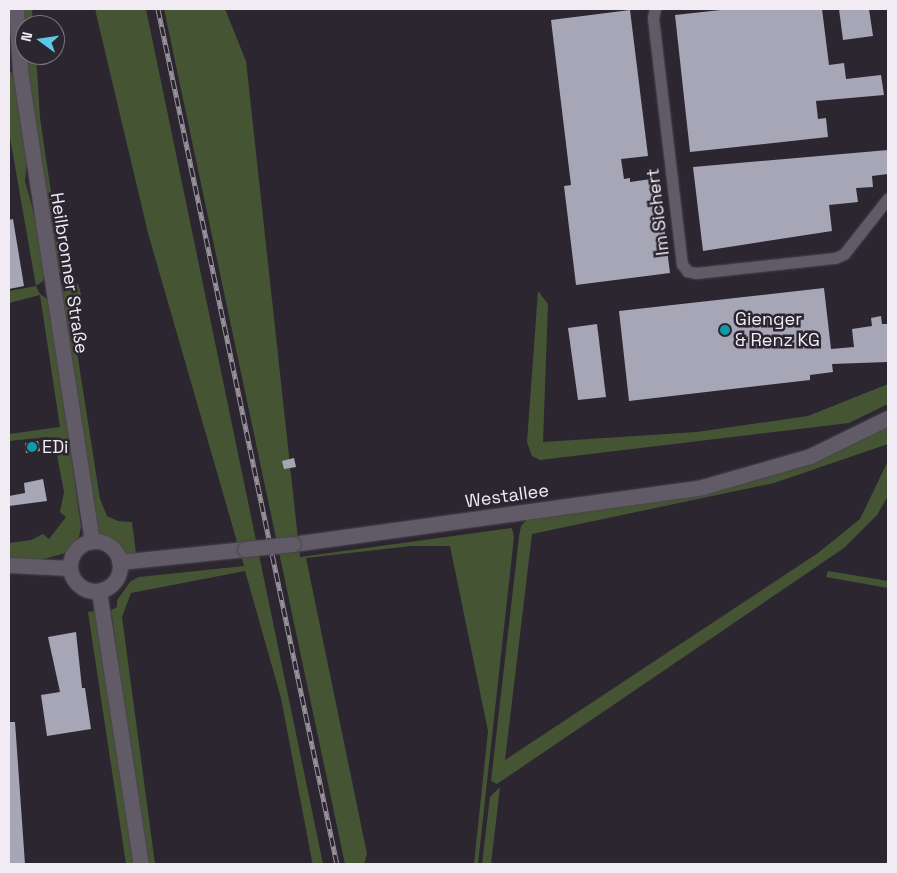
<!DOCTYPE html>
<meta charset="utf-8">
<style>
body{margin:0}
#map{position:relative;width:897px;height:873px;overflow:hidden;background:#2c2631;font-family:"Space Grotesk",sans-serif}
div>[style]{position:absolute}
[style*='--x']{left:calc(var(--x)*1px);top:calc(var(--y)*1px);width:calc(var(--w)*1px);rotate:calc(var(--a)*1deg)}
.green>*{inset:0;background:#455533}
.building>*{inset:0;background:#a7a6b6}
.roads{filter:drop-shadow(0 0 1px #4a444e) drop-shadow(0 0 1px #4a444e)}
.street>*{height:11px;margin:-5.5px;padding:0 5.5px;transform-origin:5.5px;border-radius:5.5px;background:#615a67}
.secondary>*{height:15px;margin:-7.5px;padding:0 7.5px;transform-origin:7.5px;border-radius:7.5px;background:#615a67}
.secondary>.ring{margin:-7.5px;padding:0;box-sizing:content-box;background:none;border:15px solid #615a67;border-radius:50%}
.rail>*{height:5px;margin-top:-2.5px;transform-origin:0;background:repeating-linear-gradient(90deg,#2c2631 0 9px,#98929b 0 18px);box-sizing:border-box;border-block:1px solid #98929b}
.bridges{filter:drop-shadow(0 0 1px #4a444e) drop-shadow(0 0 1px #4a444e)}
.secondary-bridge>*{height:15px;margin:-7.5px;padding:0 7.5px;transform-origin:7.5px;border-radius:7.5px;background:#615a67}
.dots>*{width:14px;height:14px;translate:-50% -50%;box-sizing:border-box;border:2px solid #2c2631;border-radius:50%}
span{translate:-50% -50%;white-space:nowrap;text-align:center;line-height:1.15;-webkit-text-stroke:5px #2c2631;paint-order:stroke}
.street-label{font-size:18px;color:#f1ecf4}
.poi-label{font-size:18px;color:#f1ecf4}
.left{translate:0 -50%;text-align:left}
.frame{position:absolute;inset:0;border:10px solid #f1ecf4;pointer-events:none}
.north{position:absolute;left:15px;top:15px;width:50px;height:50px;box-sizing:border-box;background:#2c2631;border:1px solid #7b757f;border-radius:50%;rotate:284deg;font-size:14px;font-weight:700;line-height:20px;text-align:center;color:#f1ecf4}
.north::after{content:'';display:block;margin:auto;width:18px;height:22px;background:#5bc8e7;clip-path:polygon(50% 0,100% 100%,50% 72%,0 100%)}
</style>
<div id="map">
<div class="green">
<div style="clip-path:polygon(19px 9px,32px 9px,33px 25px,25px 25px,25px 55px,36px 55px,40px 118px,63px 273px,56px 273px,24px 71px)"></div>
<div style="clip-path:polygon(95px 9px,146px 9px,323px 864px,313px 864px,312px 861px,302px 864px,312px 861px,281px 698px,245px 571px,131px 593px,122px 617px,155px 864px,146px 864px,111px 610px,117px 607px,117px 600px,131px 581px,139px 577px,244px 566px,148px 233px)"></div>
<div style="clip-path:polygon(164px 9px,225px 9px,246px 61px,300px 557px,512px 528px,514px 537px,478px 864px,474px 864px,488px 731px,450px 546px,411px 546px,306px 558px,367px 854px,364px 864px,345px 864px)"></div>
<div style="clip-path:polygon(9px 70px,15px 76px,27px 158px,25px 181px,39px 232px,45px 273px,43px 281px,36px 286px,40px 294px,50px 301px,81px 527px,79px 537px,66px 553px,40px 560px,9px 558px,9px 543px,31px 540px,43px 534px,49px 539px,66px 517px,60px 512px,64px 492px,55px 444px,48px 437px,9px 441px,9px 434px,60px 427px,40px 295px,9px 303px,9px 291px,36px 286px,9px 132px)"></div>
<div style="clip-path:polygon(78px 284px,81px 294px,76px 321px,77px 352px,100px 499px,107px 516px,118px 521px,132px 522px,137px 561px,119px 562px,110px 547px,92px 542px,52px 286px)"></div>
<div style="clip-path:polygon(538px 291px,548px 304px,543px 442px,697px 432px,808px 416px,888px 384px,888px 404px,849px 423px,540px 460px,532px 456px,527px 442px)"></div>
<div style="clip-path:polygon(888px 425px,888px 444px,774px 483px,532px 534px,505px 760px,818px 553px,860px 519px,888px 461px,888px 496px,877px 515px,844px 548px,497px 784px,491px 781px,519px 537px,521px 526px,528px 518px,665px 499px)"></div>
<div style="clip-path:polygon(828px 571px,888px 581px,888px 588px,826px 577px)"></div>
<div style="clip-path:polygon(95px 611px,136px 864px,126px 864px,88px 612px)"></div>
<div style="clip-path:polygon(500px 787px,491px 864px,482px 864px,490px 797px)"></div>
</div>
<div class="building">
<div style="clip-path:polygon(730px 9px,822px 9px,829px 65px,844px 63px,846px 79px,881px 75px,884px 95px,816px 101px,818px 119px,826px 118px,828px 137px,690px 152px,675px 15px)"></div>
<div style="clip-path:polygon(839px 9px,869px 9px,873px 36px,843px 40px)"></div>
<div style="clip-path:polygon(630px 10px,648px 156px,621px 159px,624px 179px,630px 178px,630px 182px,658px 178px,670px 273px,576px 285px,564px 186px,571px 185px,551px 20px)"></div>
<div style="clip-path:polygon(888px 150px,888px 174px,872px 176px,873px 187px,856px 188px,858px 202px,829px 205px,832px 231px,703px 251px,693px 167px)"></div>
<div style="clip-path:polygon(13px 219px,24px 286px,9px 289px,9px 220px)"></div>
<div style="clip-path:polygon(824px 288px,831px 349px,854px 347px,852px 329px,872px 326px,871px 318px,881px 316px,882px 324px,888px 324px,888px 362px,832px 364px,833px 372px,810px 375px,810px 380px,629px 401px,619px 311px)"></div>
<div style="clip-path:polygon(597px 324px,606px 397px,578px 400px,568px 328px)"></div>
<div style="clip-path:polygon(38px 441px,40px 451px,26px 453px,25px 443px)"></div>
<div style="clip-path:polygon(294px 458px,296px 467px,284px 469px,282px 461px)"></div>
<div style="clip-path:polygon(43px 479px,47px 501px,9px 506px,9px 496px,25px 493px,24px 483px)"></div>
<div style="clip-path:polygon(76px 632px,82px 688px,85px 688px,91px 729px,47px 736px,41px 695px,60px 692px,48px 637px)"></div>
<div style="clip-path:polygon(9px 722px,15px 722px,25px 864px,9px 864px)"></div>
</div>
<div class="roads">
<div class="street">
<div style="--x:655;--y:9;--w:9;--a:103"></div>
<div style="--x:653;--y:18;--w:248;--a:83.3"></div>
<div style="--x:682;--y:264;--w:9;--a:54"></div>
<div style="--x:687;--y:271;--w:9;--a:13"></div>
<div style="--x:696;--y:273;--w:140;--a:-6.2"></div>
<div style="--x:835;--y:258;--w:10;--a:-24"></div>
<div style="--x:844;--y:254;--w:71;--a:-51.8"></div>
</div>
<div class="secondary">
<div style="--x:16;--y:9;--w:62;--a:86.3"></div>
<div style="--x:20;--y:71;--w:476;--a:81.3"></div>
<div class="ring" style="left:70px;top:541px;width:35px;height:35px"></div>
<div style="--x:293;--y:544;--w:413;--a:-7.9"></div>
<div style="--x:702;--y:487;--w:112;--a:-16"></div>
<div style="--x:810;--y:456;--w:87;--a:-26"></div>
<div style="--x:119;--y:562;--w:127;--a:-5.9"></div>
<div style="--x:9;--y:565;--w:61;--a:2.8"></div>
<div style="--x:99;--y:591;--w:276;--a:81.3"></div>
</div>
</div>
<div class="rail">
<div style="--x:158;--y:9;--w:874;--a:78.18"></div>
</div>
<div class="bridges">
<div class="secondary-bridge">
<div style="--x:245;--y:549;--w:48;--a:-5.9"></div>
</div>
</div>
<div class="dots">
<div style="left:725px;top:330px;background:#0f9aa8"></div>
<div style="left:32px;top:447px;background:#0f9aa8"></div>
</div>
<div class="street-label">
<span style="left:658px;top:212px;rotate:-97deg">Im Sichert</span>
<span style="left:69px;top:273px;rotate:81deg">Heilbronner Straße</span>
<span style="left:507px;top:496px;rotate:-8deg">Westallee</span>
</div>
<div class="poi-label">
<span class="left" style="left:735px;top:330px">Gienger<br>&amp; Renz KG</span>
<span class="left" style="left:42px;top:447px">EDi</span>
</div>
<div class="frame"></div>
<div class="north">N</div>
</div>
